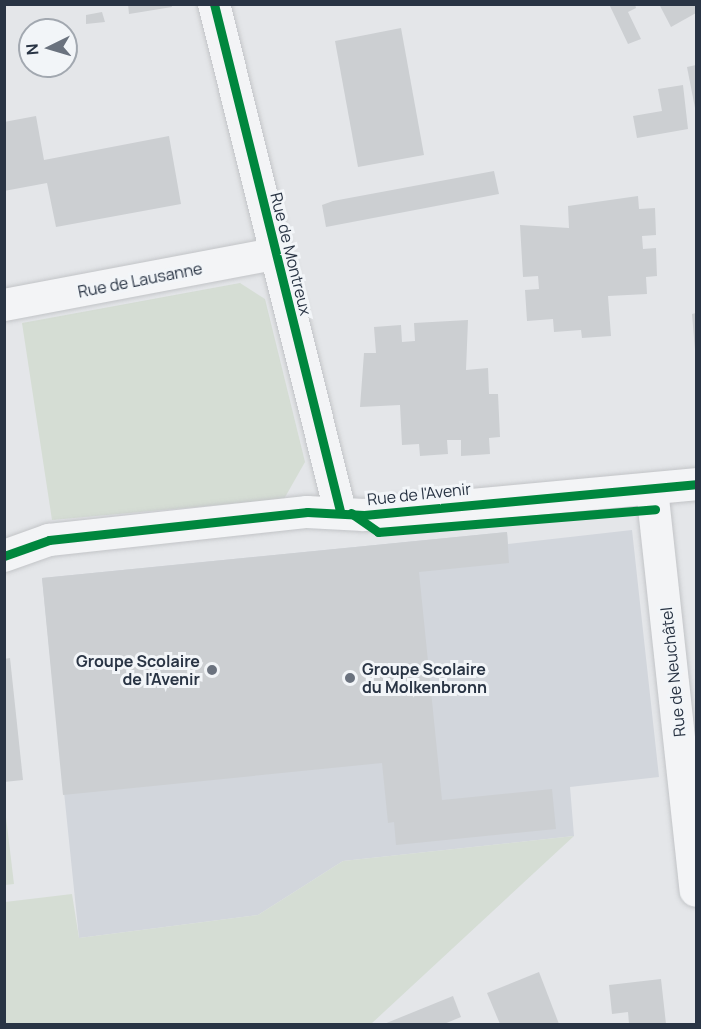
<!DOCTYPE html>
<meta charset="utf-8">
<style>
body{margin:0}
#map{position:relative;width:701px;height:1029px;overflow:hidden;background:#e4e6e9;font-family:Manrope,sans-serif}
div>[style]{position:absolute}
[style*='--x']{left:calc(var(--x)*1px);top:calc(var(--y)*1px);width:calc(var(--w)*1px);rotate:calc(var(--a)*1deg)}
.built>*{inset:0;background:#d2d6dc}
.green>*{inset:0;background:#d5ddd4}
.building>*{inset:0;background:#cccfd2}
.roads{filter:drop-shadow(0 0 2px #c2c4c7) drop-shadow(0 0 2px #c2c4c7)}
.minor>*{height:32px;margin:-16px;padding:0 16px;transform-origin:16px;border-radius:16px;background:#f3f4f6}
.cycleway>*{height:9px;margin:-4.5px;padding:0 4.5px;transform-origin:4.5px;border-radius:4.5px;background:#00873e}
.dots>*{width:16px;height:16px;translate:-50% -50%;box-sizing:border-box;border:3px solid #f2f5f8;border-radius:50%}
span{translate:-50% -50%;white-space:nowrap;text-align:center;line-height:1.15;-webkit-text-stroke:6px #f2f5f8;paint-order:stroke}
.street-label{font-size:16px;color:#293444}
.poi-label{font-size:16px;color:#293444;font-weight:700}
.right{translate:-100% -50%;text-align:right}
.left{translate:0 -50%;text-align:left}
.frame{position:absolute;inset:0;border:6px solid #293444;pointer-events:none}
.north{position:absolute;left:18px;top:18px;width:60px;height:60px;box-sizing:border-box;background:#f2f5f8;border:2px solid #a2a8b0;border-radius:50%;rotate:265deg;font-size:16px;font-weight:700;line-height:24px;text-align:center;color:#293444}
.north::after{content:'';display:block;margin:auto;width:21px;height:27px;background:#6a727e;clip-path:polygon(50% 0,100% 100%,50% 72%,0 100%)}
</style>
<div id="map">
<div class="built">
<div style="clip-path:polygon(632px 530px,659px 777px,570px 787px,574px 836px,343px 861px,258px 915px,79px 938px,42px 578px,507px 532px,508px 544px)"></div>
</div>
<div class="green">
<div style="clip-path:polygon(240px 283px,265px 299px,305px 462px,284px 499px,52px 520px,22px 323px)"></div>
<div style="clip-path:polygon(5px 809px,14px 884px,5px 885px,4px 885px)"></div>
<div style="clip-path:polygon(574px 836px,371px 1024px,5px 1024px,5px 902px,72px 894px,79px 938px,258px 915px,343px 861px)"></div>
</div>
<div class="building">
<div style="clip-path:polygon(128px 4px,171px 4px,172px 7px,129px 14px)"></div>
<div style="clip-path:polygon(609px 4px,635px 4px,636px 8px,628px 12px,641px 39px,628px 44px)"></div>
<div style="clip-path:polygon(659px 4px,696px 4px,696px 13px,671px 27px)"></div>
<div style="clip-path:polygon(102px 12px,105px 22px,86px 24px,86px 15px)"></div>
<div style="clip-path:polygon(401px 28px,424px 155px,358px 167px,335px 41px)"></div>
<div style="clip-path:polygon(696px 65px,696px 108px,695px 108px,687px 67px)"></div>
<div style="clip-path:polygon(683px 85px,688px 129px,637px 138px,633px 116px,662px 111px,658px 89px)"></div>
<div style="clip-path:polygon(36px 116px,44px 160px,169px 136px,181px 204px,56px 227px,47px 183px,4px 191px,4px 122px)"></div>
<div style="clip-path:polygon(494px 171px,499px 194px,326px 227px,322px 205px,333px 201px)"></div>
<div style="clip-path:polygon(638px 196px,639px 209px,655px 208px,656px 235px,642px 236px,643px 249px,656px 248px,657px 276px,646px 277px,647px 294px,608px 296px,611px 336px,582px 338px,581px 330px,554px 332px,553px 319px,527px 321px,525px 290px,539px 289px,538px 276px,523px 277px,520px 225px,569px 228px,568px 206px)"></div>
<div style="clip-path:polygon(696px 313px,696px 350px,695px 350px,692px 314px)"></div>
<div style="clip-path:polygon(468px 320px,466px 370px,488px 368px,489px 394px,498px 394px,500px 437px,489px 438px,490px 454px,461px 456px,461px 440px,447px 440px,448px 454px,420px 456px,419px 444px,402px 445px,400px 405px,360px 407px,364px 353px,376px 353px,374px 327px,401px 325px,402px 342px,415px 341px,414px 323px)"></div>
<div style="clip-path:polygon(507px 532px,509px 563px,419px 572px,442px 800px,552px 789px,556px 829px,396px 845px,394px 822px,388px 823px,382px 763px,63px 795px,42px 578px)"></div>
<div style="clip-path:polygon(10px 658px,23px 780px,4px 782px,4px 659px)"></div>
<div style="clip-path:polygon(539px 972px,559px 1024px,500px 1024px,487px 993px)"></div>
<div style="clip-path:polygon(661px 979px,666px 1024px,629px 1024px,628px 1012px,612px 1014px,609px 985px)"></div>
<div style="clip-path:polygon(453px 996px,461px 1017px,444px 1024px,384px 1024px)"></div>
</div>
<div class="roads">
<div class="minor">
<div style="--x:214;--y:4;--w:522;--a:76.04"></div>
<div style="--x:4;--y:305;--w:276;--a:-10.7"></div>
<div style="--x:652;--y:489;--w:404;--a:83.8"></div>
<div style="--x:4;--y:556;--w:48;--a:-19.6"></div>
<div style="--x:49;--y:540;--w:260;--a:-6.2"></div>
<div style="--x:307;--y:512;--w:57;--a:3"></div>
<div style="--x:364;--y:515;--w:333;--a:-5.3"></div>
</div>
</div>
<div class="cycleway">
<div style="--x:214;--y:4;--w:522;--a:76.04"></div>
<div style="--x:351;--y:513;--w:33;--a:35"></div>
<div style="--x:378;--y:532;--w:278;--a:-4.7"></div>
<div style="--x:4;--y:556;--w:48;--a:-19.6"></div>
<div style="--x:49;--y:540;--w:260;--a:-6.2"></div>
<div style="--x:307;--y:512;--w:57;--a:3"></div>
<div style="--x:364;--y:515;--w:333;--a:-5.3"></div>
</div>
<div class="dots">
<div style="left:212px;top:670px;background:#6a727e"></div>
<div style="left:350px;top:678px;background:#6a727e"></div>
</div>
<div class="street-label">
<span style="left:291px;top:254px;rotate:76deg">Rue de Montreux</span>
<span style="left:140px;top:280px;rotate:-11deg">Rue de Lausanne</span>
<span style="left:419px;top:494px;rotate:-6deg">Rue de l'Avenir</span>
<span style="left:673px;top:672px;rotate:-96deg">Rue de Neuchâtel</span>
</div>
<div class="poi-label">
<span class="right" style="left:200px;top:670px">Groupe Scolaire<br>de l'Avenir</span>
<span class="left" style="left:362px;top:678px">Groupe Scolaire<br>du Molkenbronn</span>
</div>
<div class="frame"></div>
<div class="north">N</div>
</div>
